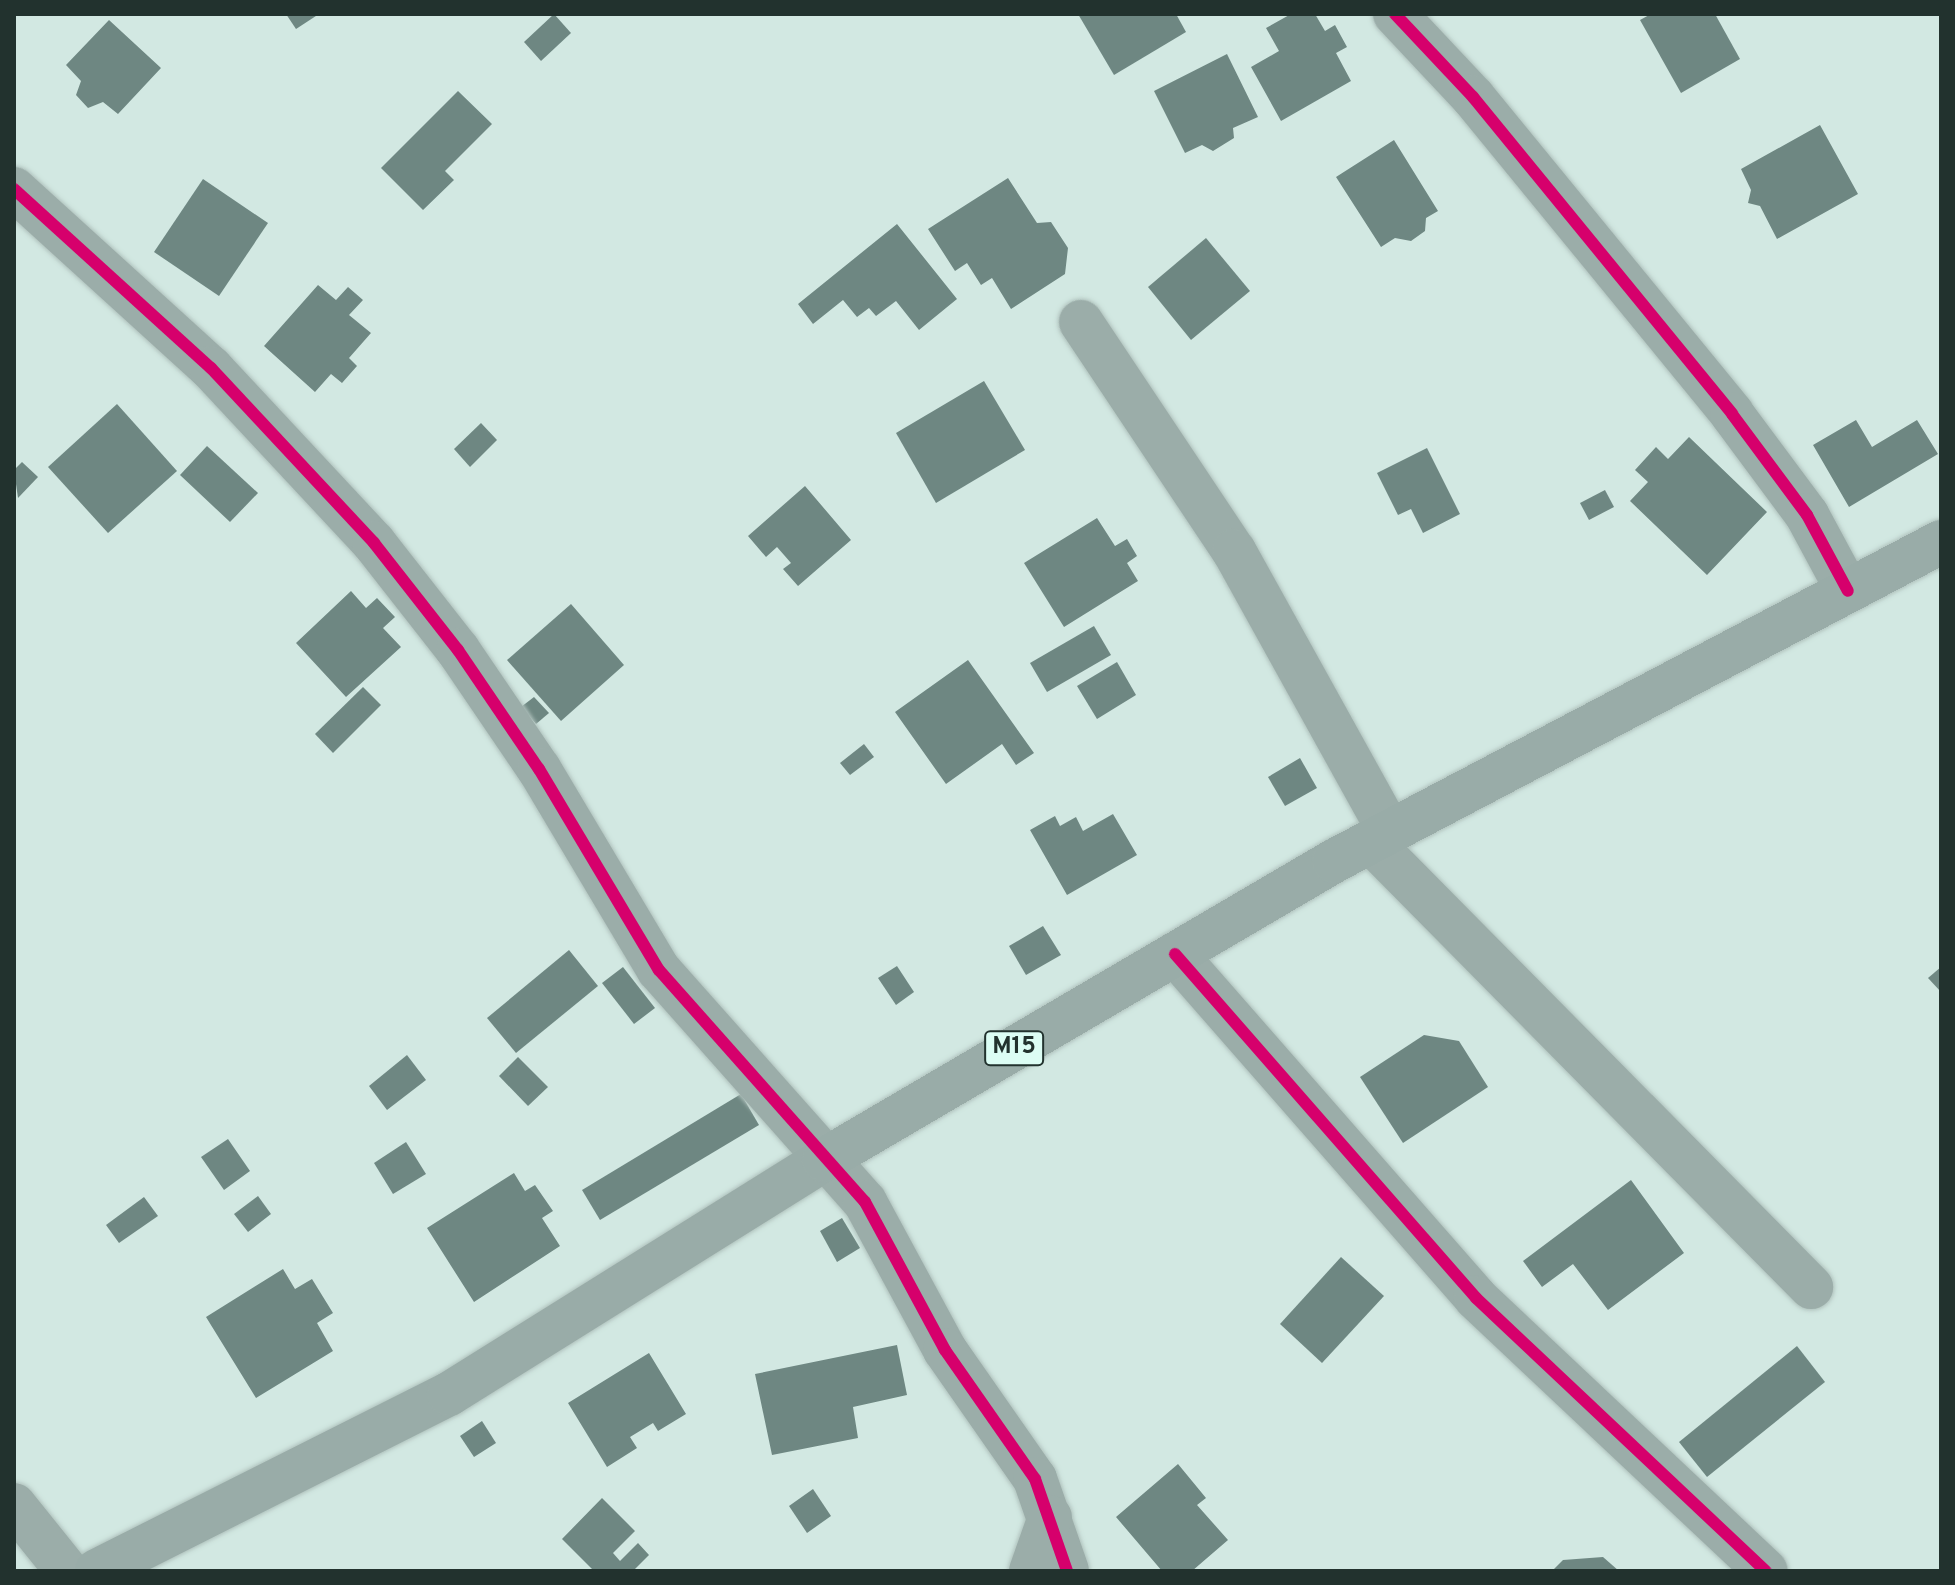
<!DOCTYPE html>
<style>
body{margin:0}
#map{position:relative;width:1955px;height:1585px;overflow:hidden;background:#d2e8e2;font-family:Overpass,sans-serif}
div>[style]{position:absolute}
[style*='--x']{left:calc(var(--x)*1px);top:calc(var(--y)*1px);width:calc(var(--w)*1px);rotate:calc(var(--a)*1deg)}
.building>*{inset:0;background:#6e8782}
.roads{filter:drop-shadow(0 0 2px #b0c2bd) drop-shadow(0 0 2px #b0c2bd)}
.minor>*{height:44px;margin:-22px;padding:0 22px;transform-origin:22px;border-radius:22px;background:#9bada9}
.highway>*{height:44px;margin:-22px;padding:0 22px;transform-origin:22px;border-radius:22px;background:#99aca8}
.cycleway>*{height:12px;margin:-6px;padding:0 6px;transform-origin:6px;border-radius:6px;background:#d6006c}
span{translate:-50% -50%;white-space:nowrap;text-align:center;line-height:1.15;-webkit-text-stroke:8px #dcfdf4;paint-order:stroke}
.shield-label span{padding:2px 6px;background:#dcfdf4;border:2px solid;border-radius:6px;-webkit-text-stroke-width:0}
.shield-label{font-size:24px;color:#22322e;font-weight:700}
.frame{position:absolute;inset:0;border:16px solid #22322e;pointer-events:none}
</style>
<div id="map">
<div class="building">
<div style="clip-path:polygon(286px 14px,319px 14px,296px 29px)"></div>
<div style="clip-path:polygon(554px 14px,571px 33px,541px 61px,524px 42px)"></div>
<div style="clip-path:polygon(1078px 14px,1176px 14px,1186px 32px,1114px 75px)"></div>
<div style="clip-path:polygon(1291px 14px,1315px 14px,1325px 31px,1335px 25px,1347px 47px,1336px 53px,1351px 81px,1281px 121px,1251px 67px,1279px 51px,1266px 28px)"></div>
<div style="clip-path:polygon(1651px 14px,1715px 14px,1740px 59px,1681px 93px,1640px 20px)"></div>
<div style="clip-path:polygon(109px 20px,161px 68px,118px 114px,103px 102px,88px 108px,76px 95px,81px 81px,66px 65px)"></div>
<div style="clip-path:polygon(1227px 54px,1258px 117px,1233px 128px,1234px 138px,1213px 151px,1202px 145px,1185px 153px,1154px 91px)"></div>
<div style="clip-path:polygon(458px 91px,492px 124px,445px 171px,454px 180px,423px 210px,381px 168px)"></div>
<div style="clip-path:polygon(1820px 125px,1858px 194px,1777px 239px,1760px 206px,1748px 203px,1751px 190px,1741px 169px)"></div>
<div style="clip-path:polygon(1394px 140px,1438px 211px,1426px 218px,1425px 231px,1411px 241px,1395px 238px,1381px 247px,1336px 177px)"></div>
<div style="clip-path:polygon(1008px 178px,1037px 223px,1051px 222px,1068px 248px,1065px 274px,1011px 309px,992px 278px,981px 285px,967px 263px,955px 271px,928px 229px)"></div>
<div style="clip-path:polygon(203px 179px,268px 223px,219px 296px,154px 252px)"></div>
<div style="clip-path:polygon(897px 224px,957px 299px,919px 330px,896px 301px,876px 316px,869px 308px,857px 317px,843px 300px,813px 324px,798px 304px)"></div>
<div style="clip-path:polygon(1206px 238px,1250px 291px,1191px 340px,1148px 287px)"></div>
<div style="clip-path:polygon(318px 285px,336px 300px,348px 287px,363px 300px,349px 315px,371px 333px,349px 358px,357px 366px,342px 383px,331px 374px,315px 392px,264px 346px)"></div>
<div style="clip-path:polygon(984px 381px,1025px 450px,936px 503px,896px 433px)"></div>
<div style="clip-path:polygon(117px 404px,177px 471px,108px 533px,48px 467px)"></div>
<div style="clip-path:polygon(1856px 420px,1872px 447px,1917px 420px,1938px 454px,1849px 507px,1813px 445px)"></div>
<div style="clip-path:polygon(481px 423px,497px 440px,470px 467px,454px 449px)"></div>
<div style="clip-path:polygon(1689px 437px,1767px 512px,1707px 575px,1630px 501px,1648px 482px,1635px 470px,1656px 447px,1668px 459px)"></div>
<div style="clip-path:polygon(207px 446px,258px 493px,230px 522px,180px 475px)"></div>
<div style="clip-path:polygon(1427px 448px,1460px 514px,1423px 533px,1411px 509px,1398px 515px,1377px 473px)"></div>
<div style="clip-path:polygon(22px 462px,38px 477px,18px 498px,14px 470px)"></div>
<div style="clip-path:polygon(805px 486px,851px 540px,798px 586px,783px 569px,791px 563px,777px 547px,766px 557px,748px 536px)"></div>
<div style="clip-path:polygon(1605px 490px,1614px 507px,1589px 520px,1580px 503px)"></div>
<div style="clip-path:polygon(1097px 518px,1115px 546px,1127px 539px,1137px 556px,1127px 563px,1138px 581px,1064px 627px,1024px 563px)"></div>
<div style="clip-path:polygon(351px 591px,366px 608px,377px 598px,395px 617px,383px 628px,401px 647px,346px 697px,296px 643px)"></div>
<div style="clip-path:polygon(571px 604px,624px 665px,561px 721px,507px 660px)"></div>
<div style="clip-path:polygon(1094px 626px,1111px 655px,1047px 692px,1030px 663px)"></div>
<div style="clip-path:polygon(968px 660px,1034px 753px,1016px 765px,1002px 744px,946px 784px,895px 712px)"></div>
<div style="clip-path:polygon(1117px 662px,1136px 695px,1097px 719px,1077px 686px)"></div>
<div style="clip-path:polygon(363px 687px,381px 705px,333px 753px,315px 734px)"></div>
<div style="clip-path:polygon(534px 697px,549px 713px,536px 724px,521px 707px)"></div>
<div style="clip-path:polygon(864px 744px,874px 757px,850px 775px,840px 763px)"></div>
<div style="clip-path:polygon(1300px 758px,1317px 788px,1285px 806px,1268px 777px)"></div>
<div style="clip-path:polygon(1113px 814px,1137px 855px,1067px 895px,1030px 830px,1055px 816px,1060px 826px,1076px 817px,1083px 831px)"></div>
<div style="clip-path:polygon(1043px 926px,1061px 955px,1026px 975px,1009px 946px)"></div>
<div style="clip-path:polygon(569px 950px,598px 986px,516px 1053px,487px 1018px)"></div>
<div style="clip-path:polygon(897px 966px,914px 992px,896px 1005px,878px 978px)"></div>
<div style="clip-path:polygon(623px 967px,655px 1008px,634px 1024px,602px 983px)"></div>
<div style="clip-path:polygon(1941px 967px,1941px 992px,1928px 978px)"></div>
<div style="clip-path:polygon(1424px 1035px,1459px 1041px,1488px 1087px,1403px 1143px,1360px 1077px)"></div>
<div style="clip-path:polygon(407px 1055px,426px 1080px,387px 1110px,369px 1086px)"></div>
<div style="clip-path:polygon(518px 1057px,548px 1087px,528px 1106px,499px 1076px)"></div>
<div style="clip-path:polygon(741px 1094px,759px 1125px,600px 1220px,582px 1190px)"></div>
<div style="clip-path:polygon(228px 1139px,250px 1171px,224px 1190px,201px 1157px)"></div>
<div style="clip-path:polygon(406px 1142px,426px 1174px,393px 1194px,374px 1163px)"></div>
<div style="clip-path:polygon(514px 1173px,525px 1191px,535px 1185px,553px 1211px,542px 1218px,560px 1246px,474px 1302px,427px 1228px)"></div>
<div style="clip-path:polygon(1631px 1180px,1684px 1253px,1608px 1310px,1573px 1264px,1542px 1287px,1523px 1261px)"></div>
<div style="clip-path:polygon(258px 1196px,271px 1214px,248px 1232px,234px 1214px)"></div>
<div style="clip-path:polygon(144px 1197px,158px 1216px,119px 1243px,106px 1225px)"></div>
<div style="clip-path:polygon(842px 1218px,860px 1248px,837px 1262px,820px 1231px)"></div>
<div style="clip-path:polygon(1341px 1257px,1384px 1296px,1322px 1363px,1280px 1324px)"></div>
<div style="clip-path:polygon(283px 1269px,295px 1289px,312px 1279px,333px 1313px,317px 1323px,333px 1351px,256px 1398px,206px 1317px)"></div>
<div style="clip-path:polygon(897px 1345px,907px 1395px,853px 1407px,858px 1438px,772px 1455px,755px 1374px)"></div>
<div style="clip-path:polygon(1797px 1346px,1825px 1382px,1707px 1477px,1679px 1442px)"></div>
<div style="clip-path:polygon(649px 1353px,686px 1414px,658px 1431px,653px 1423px,630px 1437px,637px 1448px,607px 1467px,568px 1403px)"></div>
<div style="clip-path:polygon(482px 1421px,496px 1443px,474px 1457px,460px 1436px)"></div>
<div style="clip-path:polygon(1178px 1464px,1206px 1498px,1197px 1505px,1228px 1540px,1192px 1571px,1162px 1571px,1116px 1517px)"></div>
<div style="clip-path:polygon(813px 1489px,831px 1516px,807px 1533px,789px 1506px)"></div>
<div style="clip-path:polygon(602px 1498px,635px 1531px,613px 1553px,620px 1561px,638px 1543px,649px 1555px,633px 1571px,594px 1571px,562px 1539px)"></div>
<div style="clip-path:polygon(1603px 1557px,1619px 1571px,1552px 1571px,1563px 1560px)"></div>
</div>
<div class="roads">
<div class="minor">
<div style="--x:1395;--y:14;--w:114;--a:46.8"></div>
<div style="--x:1473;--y:97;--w:409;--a:50.7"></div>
<div style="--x:1732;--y:414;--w:126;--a:53.4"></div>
<div style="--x:1807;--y:515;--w:86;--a:61.7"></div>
<div style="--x:14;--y:189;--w:266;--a:42.3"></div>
<div style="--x:211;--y:368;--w:239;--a:47"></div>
<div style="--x:374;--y:543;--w:136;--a:51.9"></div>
<div style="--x:458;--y:650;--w:144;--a:55.8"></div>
<div style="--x:539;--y:769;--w:234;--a:59.2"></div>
<div style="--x:659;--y:970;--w:310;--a:48.4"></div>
<div style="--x:865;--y:1202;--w:168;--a:61.6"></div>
<div style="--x:945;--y:1350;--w:157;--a:55.1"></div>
<div style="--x:1035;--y:1479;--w:97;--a:70.8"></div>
<div style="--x:1081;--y:322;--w:275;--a:56.3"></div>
<div style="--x:1234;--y:551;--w:321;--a:61"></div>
<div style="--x:1371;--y:842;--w:626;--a:45.32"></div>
<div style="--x:1175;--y:954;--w:457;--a:48.8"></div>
<div style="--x:1476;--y:1298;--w:398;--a:43.3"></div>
<div style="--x:14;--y:1505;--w:85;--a:51.2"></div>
<div style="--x:1031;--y:1571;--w:57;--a:-70.6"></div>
</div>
<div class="highway">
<div style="--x:97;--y:1571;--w:394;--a:-26.7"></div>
<div style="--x:449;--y:1394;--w:442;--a:-32"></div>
<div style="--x:824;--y:1160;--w:591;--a:-30.38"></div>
<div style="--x:1334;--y:861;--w:686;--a:-27.72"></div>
</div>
</div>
<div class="cycleway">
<div style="--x:1395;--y:14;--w:114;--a:46.8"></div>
<div style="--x:1473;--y:97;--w:409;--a:50.7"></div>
<div style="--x:1732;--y:414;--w:126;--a:53.4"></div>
<div style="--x:1807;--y:515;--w:86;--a:61.7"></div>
<div style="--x:14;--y:189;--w:266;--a:42.3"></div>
<div style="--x:211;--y:368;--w:239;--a:47"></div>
<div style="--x:374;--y:543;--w:136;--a:51.9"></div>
<div style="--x:458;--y:650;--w:144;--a:55.8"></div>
<div style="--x:539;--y:769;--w:234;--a:59.2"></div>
<div style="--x:659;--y:970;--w:310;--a:48.4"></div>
<div style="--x:865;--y:1202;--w:168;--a:61.6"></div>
<div style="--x:945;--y:1350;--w:157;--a:55.1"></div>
<div style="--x:1035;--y:1479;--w:97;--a:70.8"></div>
<div style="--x:1175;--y:954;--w:457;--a:48.8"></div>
<div style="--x:1476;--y:1298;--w:398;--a:43.3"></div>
</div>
<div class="shield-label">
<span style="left:1014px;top:1048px">M15</span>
</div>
<div class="frame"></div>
</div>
